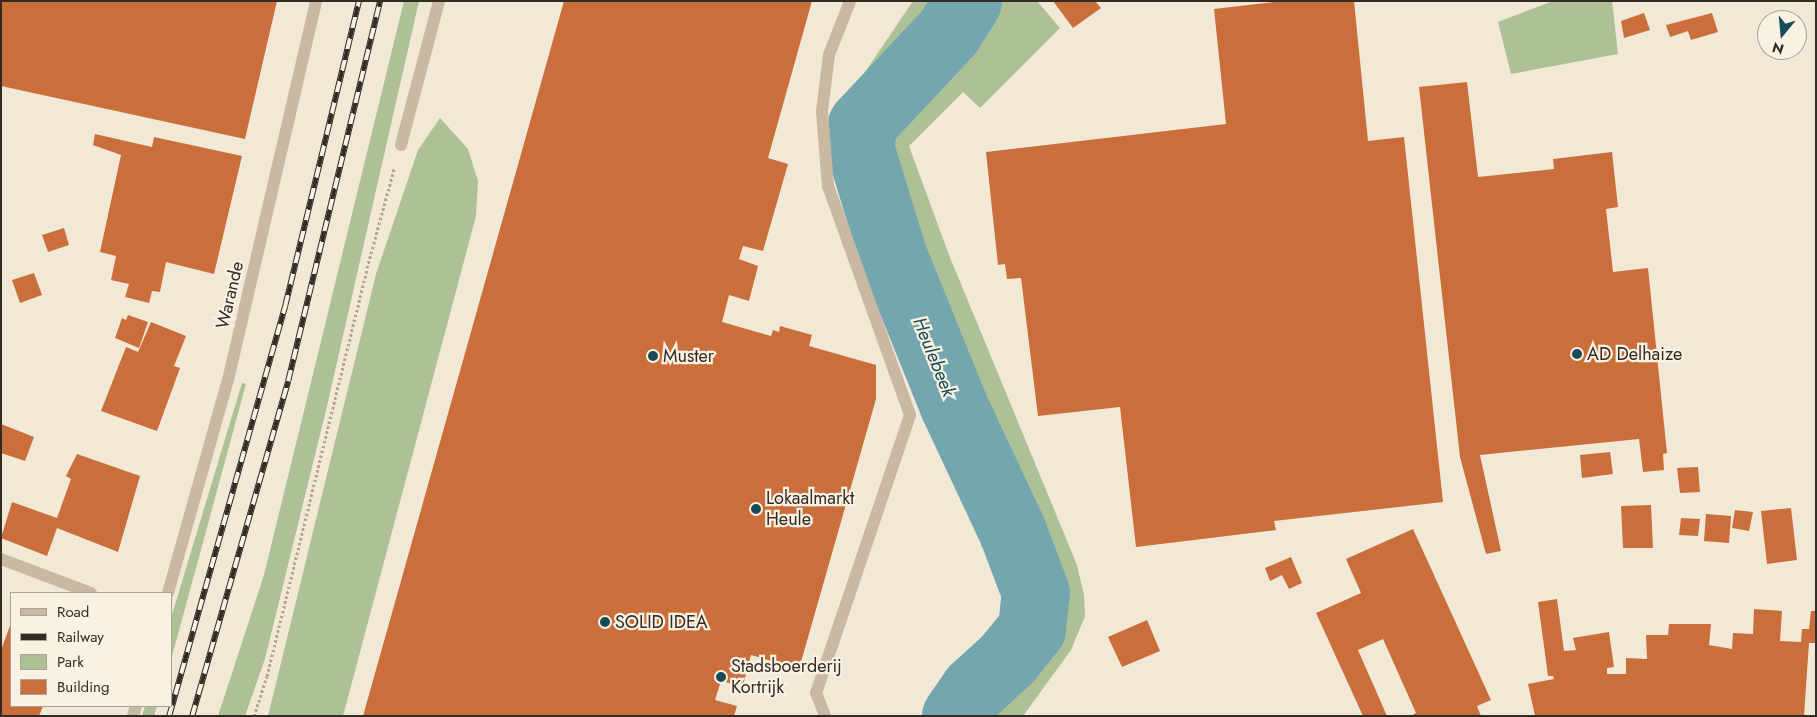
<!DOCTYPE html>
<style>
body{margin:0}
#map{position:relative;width:1817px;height:717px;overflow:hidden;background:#f1e8d6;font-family:Jost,sans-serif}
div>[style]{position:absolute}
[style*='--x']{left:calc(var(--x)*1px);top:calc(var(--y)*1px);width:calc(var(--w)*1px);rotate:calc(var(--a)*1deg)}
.green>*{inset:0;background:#adc096}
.river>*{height:68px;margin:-34px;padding:0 34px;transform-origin:34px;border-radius:34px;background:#74a6af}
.building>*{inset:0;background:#ca6f3b}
.path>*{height:3px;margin-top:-1.5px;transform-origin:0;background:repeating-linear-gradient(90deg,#b5a38c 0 2.5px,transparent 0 5px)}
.minor>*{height:12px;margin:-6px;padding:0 6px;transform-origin:6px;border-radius:6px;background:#c9b9a2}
.rail>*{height:5.5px;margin-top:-2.75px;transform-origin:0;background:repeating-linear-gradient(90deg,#f9f1e2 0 11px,#342b25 0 22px);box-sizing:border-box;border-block:1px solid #342b25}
.dots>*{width:14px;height:14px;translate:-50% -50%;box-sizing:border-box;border:2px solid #f9f1e2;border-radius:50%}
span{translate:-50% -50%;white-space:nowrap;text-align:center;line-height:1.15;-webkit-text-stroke:4.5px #f9f1e2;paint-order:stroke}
.street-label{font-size:18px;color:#342b25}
.poi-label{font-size:18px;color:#342b25}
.left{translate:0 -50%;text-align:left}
.water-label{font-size:19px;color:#194b56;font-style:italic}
.frame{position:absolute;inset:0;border:2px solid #342b25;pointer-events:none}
.legend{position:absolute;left:10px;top:592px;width:162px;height:115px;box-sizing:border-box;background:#f9f1e2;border:1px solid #aaa296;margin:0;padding:6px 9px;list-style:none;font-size:15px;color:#342b25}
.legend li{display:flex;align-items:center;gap:10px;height:25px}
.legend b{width:25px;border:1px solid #aaa296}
.north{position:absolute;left:1757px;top:10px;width:50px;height:50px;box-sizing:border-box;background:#f9f1e2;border:1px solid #aaa296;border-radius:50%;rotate:197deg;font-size:14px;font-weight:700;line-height:20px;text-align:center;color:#342b25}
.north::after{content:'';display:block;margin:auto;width:18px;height:22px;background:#194b56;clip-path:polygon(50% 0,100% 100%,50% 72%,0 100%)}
</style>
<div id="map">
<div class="green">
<div style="clip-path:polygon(404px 1px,419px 1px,328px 402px,265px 659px,245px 716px,218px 716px,264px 575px)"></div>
<div style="clip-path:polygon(913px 1px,956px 1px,877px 93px,861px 78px)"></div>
<div style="clip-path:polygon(985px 1px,1037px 1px,1060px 28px,980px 108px,963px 92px,909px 146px,949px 255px,1077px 565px,1084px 595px,1085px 616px,1071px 650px,1023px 716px,922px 716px,928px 702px,1005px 622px,1008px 596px,993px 545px,964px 480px,941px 406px,842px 188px,888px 170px,875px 134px,886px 112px)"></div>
<div style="clip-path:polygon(1553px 1px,1612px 1px,1618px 54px,1511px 74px,1498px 22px)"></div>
<div style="clip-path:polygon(440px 118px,468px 149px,478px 181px,476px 216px,343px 716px,268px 716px,376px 274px,418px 150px)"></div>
<div style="clip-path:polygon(242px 383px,246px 384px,171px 660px,171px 618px)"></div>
<div style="clip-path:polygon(145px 706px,157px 706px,154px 716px,142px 716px)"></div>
</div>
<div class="river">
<div style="--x:956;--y:716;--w:32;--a:-55"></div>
<div style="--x:974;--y:690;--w:45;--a:-42.3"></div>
<div style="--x:1007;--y:660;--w:40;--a:-51"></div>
<div style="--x:1032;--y:629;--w:36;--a:-84"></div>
<div style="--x:1036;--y:593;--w:65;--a:-110.7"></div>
<div style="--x:1013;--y:532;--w:139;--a:-115.1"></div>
<div style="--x:954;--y:406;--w:163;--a:-112"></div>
<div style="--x:893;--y:255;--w:109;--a:-107.1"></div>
<div style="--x:861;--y:151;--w:26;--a:-88"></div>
<div style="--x:862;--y:125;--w:127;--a:-46.9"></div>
<div style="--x:949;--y:32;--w:36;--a:-58"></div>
</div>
<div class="building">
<div style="clip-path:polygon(1px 1px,277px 1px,245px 139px,1px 86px)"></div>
<div style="clip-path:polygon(564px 1px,812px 1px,768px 158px,788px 164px,763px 251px,743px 246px,739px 259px,758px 266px,749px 301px,729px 295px,722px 322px,771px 336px,773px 330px,779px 332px,780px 326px,812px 335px,809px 346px,876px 365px,876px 399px,799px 669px,751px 655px,744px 682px,737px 685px,721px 681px,715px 700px,737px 706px,734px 716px,363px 716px)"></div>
<div style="clip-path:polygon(1053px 1px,1095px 1px,1101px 8px,1073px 28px)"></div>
<div style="clip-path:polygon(1283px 1px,1354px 1px,1368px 141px,1404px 137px,1443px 502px,1274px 521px,1276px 530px,1136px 547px,1120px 407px,1038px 416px,1021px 278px,1007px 279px,1005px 264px,998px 265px,986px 152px,1226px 124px,1214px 9px)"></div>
<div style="clip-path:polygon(1644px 13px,1650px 30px,1624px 38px,1621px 21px)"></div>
<div style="clip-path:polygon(1712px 13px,1718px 32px,1691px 40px,1688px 31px,1670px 37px,1666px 25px)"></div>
<div style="clip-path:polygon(1467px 82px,1478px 177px,1554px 169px,1553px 159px,1612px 152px,1618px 207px,1606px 209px,1613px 272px,1648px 268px,1667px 453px,1663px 454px,1664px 470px,1643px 472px,1639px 439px,1480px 455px,1501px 551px,1486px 554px,1460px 457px,1419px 87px)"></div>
<div style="clip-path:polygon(95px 134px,152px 147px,154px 137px,242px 156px,214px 274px,166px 262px,160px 292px,152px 291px,149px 303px,125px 297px,129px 284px,111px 280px,116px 256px,100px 252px,121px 155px,93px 145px)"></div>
<div style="clip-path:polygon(64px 228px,69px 245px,48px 252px,42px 235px)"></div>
<div style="clip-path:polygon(34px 273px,42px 295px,20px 303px,12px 280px)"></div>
<div style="clip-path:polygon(128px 315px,148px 322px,139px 348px,115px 338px,122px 318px,126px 320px)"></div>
<div style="clip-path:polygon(151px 322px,186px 336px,174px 366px,180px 368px,157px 431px,101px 411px,126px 347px,138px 352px)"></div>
<div style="clip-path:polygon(1px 424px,34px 437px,25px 461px,1px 453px)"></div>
<div style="clip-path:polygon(1610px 452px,1613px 474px,1582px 478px,1580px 455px)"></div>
<div style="clip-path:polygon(77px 454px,140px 476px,118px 552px,57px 528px,47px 556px,1px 538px,12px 502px,57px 518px,71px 479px,66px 476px)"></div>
<div style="clip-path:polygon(1698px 467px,1700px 492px,1680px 493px,1677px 468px)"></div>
<div style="clip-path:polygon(1651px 505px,1653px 548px,1623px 548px,1621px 506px)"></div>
<div style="clip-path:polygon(1791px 508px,1797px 560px,1767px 564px,1761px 511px)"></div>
<div style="clip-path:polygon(1735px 510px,1753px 512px,1749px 531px,1732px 528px)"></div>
<div style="clip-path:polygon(1706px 514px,1731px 516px,1729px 543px,1704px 541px)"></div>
<div style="clip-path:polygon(1681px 518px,1700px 519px,1698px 536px,1679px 535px)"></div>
<div style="clip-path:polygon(1413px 529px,1491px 700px,1477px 706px,1481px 716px,1410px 716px,1416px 713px,1383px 639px,1358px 650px,1387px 716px,1363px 716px,1316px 613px,1361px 593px,1346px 559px)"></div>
<div style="clip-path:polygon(1291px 557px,1302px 583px,1289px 589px,1282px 575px,1270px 581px,1265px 568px)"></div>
<div style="clip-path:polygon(1557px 599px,1564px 651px,1576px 650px,1573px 638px,1609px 632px,1614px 667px,1607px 668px,1607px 674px,1626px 674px,1626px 658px,1647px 659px,1646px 635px,1668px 635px,1669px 624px,1711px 624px,1709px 645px,1732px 649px,1733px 633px,1753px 634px,1754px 609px,1782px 611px,1780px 641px,1801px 642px,1802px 629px,1809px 629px,1811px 611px,1816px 611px,1816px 643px,1809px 643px,1804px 716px,1535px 716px,1528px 684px,1554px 679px,1553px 676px,1548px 676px,1538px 602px)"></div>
<div style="clip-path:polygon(1147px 620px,1160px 651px,1122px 667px,1108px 637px)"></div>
<div style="clip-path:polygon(11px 623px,11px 706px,43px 706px,39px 716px,1px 716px,1px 650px)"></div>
</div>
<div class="path">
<div style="--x:254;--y:716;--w:42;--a:-72"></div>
<div style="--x:267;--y:676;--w:420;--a:-76.2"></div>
<div style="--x:367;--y:268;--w:103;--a:-74.7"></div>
</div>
<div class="minor">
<div style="--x:401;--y:145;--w:149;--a:-75.2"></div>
<div style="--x:1;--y:559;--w:96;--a:20.7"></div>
<div style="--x:168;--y:593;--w:221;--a:-74.3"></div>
<div style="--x:228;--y:380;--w:389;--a:-76.9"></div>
<div style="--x:133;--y:716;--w:10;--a:-73"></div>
<div style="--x:825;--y:716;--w:25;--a:-111"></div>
<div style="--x:816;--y:693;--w:293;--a:-71.3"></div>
<div style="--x:910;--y:415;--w:243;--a:-109.7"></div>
<div style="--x:828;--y:186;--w:75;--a:-94.6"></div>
<div style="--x:822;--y:111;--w:56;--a:-82.9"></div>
<div style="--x:829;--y:55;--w:58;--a:-68.7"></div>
</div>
<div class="rail">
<div style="--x:169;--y:716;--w:426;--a:-74.2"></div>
<div style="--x:285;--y:306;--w:314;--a:-76.4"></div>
<div style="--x:192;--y:716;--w:348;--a:-74"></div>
<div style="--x:288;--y:381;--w:391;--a:-76.4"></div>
</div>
<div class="dots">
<div style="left:1577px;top:354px;background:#194b56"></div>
<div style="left:653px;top:356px;background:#194b56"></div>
<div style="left:756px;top:509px;background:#194b56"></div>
<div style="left:605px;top:622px;background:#194b56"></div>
<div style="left:721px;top:677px;background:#194b56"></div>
</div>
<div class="street-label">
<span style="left:230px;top:295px;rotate:-77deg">Warande</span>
</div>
<div class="poi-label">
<span class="left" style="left:1587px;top:354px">AD Delhaize</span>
<span class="left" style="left:663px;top:356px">Muster</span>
<span class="left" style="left:766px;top:509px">Lokaalmarkt<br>Heule</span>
<span class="left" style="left:615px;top:622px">SOLID IDEA</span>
<span class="left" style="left:731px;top:677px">Stadsboerderij<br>Kortrijk</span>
</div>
<div class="water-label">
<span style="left:934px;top:357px;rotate:68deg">Heulebeek</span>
</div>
<div class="frame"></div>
<ul class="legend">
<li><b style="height:6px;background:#c9b9a2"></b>Road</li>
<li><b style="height:6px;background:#342b25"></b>Railway</li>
<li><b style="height:14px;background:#adc096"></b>Park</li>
<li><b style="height:14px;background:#ca6f3b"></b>Building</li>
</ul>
<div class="north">N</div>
</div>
